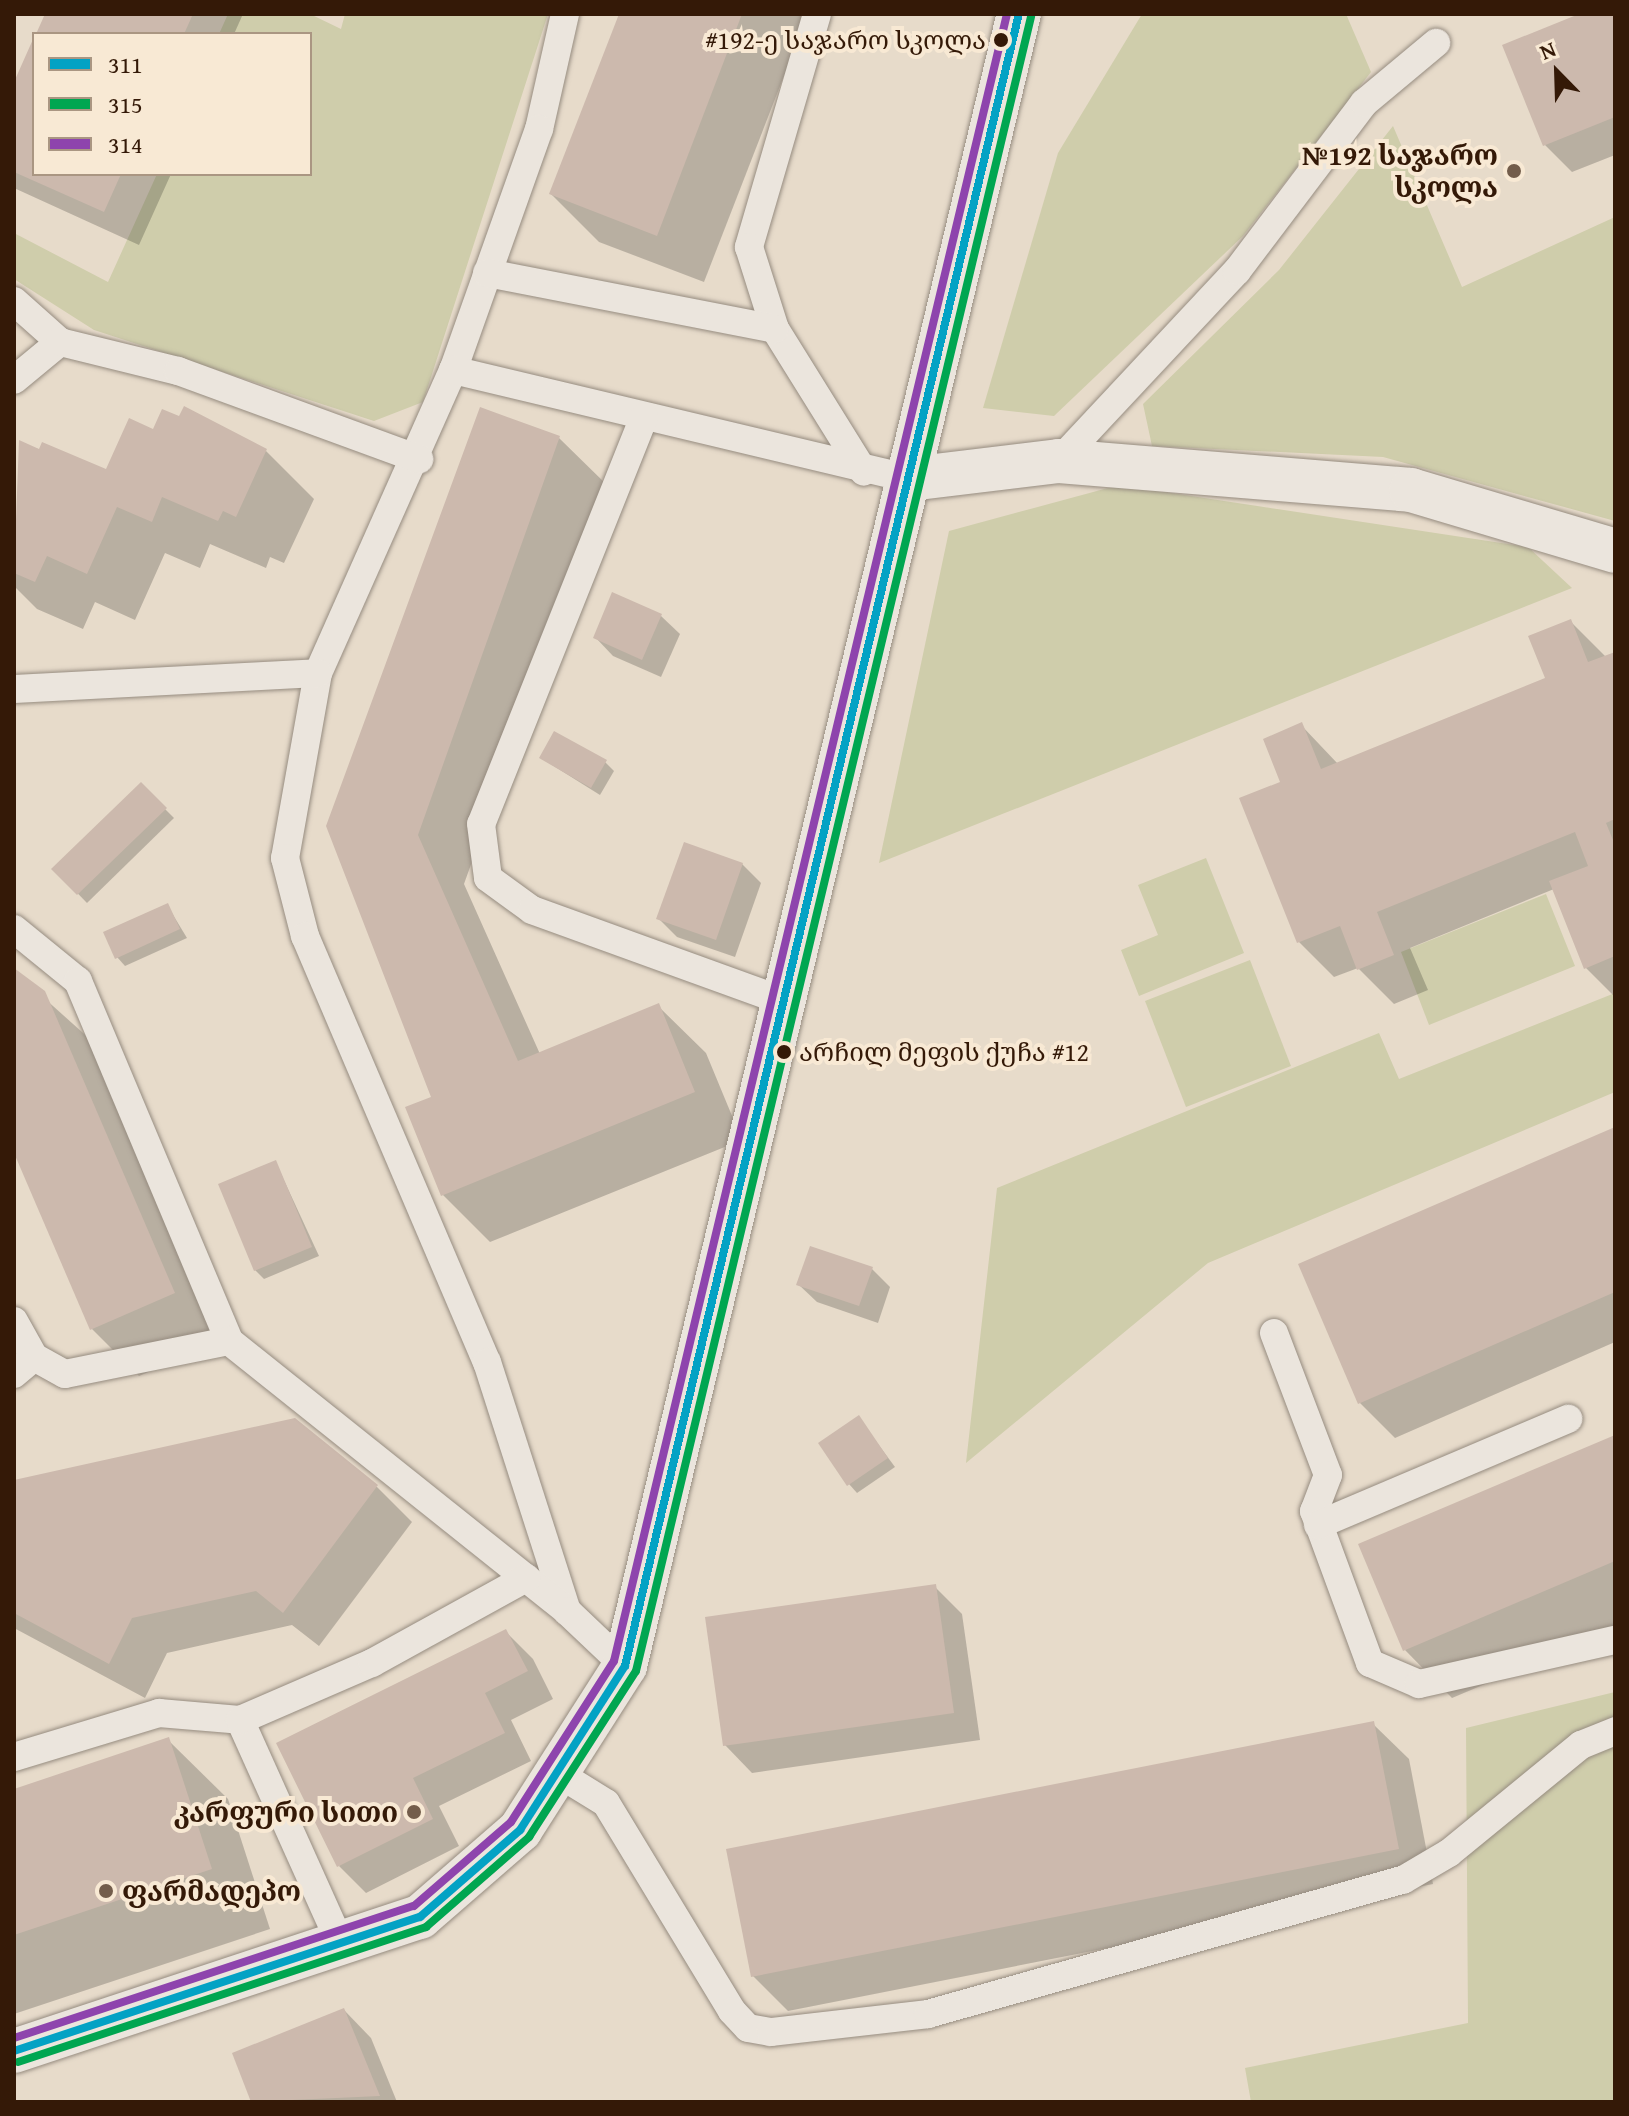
<!DOCTYPE html>
<meta charset="utf-8">
<style>
body{margin:0}
#map{position:relative;width:1629px;height:2116px;overflow:hidden;background:#e7dbca;font-family:"Gentium Book Plus","Noto Serif Georgian",serif}
div>[style]{position:absolute}
[style*='--x']{left:calc(var(--x)*1px);top:calc(var(--y)*1px);width:calc(var(--w)*1px);rotate:calc(var(--a)*1deg)}
.green>*{inset:0;background:#cfcdab}
.shadow>*{inset:0;background:#0003}
.building>*{inset:0;background:#ccb9ad}
.roads{filter:drop-shadow(0 0 2px #968c80) drop-shadow(0 0 2px #968c80)}
.lane>*{height:28px;margin:-14px;padding:0 14px;transform-origin:14px;border-radius:14px;background:#ebe5dd}
.street>*{height:44px;margin:-22px;padding:0 22px;transform-origin:22px;border-radius:22px;background:#ebe5dd}
.secondary>*{height:44px;margin:-22px;padding:0 22px;transform-origin:22px;border-radius:22px;background:#ebe5dd}
.bus-1>*{height:8px;margin:-4px;padding:0 4px;transform-origin:4px;border-radius:4px;background:#03a2c4}
.bus-2>*{height:8px;margin:-4px;padding:0 4px;transform-origin:4px;border-radius:4px;background:#00a651}
.bus-3>*{height:8px;margin:-4px;padding:0 4px;transform-origin:4px;border-radius:4px;background:#8e44ad}
.dots>*{width:22px;height:22px;translate:-50% -50%;box-sizing:border-box;border:4px solid #f8e9d4;border-radius:50%}
span{translate:-50% -50%;white-space:nowrap;text-align:center;line-height:1.15;-webkit-text-stroke:8px #f8e9d4;paint-order:stroke}
.bus-label{font-size:26px;color:#341907}
.right{translate:-100% -50%;text-align:right}
.left{translate:0 -50%;text-align:left}
.poi-label{font-size:28px;color:#341907;font-weight:700}
.frame{position:absolute;inset:0;border:16px solid #341907;pointer-events:none}
.legend{position:absolute;left:32px;top:32px;width:280px;height:144px;box-sizing:border-box;background:#f8e9d4;border:2px solid #aa9682;margin:0;padding:10px 14px;list-style:none;font-size:24px;color:#341907}
.legend li{display:flex;align-items:center;gap:16px;height:40px}
.legend b{width:40px;border:2px solid #aa9682}
.north{position:absolute;left:1517px;top:32px;width:80px;height:80px;-webkit-text-stroke:6px #f8e9d4;paint-order:stroke;rotate:337deg;font-size:22px;font-weight:700;line-height:32px;text-align:center;color:#341907}
.north::after{content:'';display:block;margin:auto;width:28px;height:36px;background:#341907;clip-path:polygon(50% 0,100% 100%,50% 72%,0 100%)}
</style>
<div id="map">
<div class="green">
<div style="clip-path:polygon(228px 14px,310px 14px,341px 29px,345px 14px,548px 14px,423px 402px,374px 421px,94px 330px,14px 279px,14px 233px,108px 282px,157px 174px,310px 174px,310px 34px,219px 34px)"></div>
<div style="clip-path:polygon(1142px 14px,1346px 14px,1371px 72px,1243px 236px,1054px 416px,983px 408px,1058px 153px)"></div>
<div style="clip-path:polygon(1393px 126px,1462px 287px,1615px 217px,1615px 521px,1383px 457px,1152px 446px,1143px 404px,1279px 270px)"></div>
<div style="clip-path:polygon(1119px 485px,1528px 547px,1572px 588px,879px 863px,949px 531px)"></div>
<div style="clip-path:polygon(1206px 858px,1244px 953px,1139px 996px,1121px 950px,1158px 935px,1138px 885px)"></div>
<div style="clip-path:polygon(1546px 894px,1575px 966px,1429px 1025px,1401px 952px)"></div>
<div style="clip-path:polygon(1250px 960px,1291px 1066px,1186px 1107px,1145px 1001px)"></div>
<div style="clip-path:polygon(1615px 993px,1615px 1092px,1208px 1263px,966px 1463px,997px 1188px,1379px 1033px,1399px 1079px)"></div>
<div style="clip-path:polygon(1615px 1692px,1615px 2102px,1251px 2102px,1245px 2068px,1468px 2023px,1466px 1728px)"></div>
</div>
<div class="shadow">
<div style="clip-path:polygon(47px 14px,243px 14px,234px 34px,38px 34px)"></div>
<div style="clip-path:polygon(621px 14px,808px 14px,704px 282px,599px 242px,551px 194px)"></div>
<div style="clip-path:polygon(1584px 14px,1615px 14px,1615px 155px,1572px 172px,1545px 145px)"></div>
<div style="clip-path:polygon(34px 42px,34px 174px,171px 174px,139px 245px,14px 188px,14px 87px)"></div>
<div style="clip-path:polygon(154px 432px,266px 451px,314px 499px,284px 563px,270px 557px,266px 568px,210px 544px,200px 568px,165px 553px,135px 620px,95px 602px,83px 629px,37px 609px,14px 586px,20px 443px,107px 472px)"></div>
<div style="clip-path:polygon(559px 438px,607px 485px,464px 884px,540px 1054px,658px 1006px,706px 1053px,742px 1140px,490px 1242px,443px 1195px,434px 1098px,328px 826px)"></div>
<div style="clip-path:polygon(613px 595px,661px 616px,680px 634px,661px 677px,613px 656px,595px 637px)"></div>
<div style="clip-path:polygon(1570px 621px,1606px 657px,1615px 654px,1615px 997px,1586px 968px,1554px 889px,1410px 948px,1428px 990px,1394px 1004px,1358px 968px,1334px 977px,1299px 942px,1241px 800px,1283px 783px,1301px 725px,1338px 764px,1547px 679px)"></div>
<div style="clip-path:polygon(541px 758px,605px 762px,614px 771px,600px 795px)"></div>
<div style="clip-path:polygon(141px 785px,174px 818px,87px 903px,54px 869px)"></div>
<div style="clip-path:polygon(742px 864px,761px 883px,735px 957px,677px 937px,658px 918px)"></div>
<div style="clip-path:polygon(167px 905px,187px 938px,125px 966px,117px 957px)"></div>
<div style="clip-path:polygon(14px 971px,92px 1041px,221px 1341px,139px 1376px,92px 1329px,14px 1148px)"></div>
<div style="clip-path:polygon(1615px 1130px,1615px 1342px,1395px 1438px,1359px 1402px)"></div>
<div style="clip-path:polygon(276px 1163px,319px 1256px,264px 1279px,255px 1270px)"></div>
<div style="clip-path:polygon(872px 1269px,890px 1287px,878px 1323px,817px 1302px,798px 1284px)"></div>
<div style="clip-path:polygon(858px 1417px,895px 1467px,857px 1493px,849px 1484px)"></div>
<div style="clip-path:polygon(1615px 1437px,1615px 1629px,1452px 1698px,1405px 1650px)"></div>
<div style="clip-path:polygon(14px 1482px,377px 1487px,412px 1522px,319px 1646px,292px 1625px,167px 1653px,145px 1698px,14px 1628px)"></div>
<div style="clip-path:polygon(935px 1587px,962px 1614px,980px 1740px,752px 1773px,725px 1745px)"></div>
<div style="clip-path:polygon(506px 1632px,533px 1659px,553px 1699px,511px 1720px,531px 1761px,439px 1806px,459px 1846px,366px 1893px,339px 1866px)"></div>
<div style="clip-path:polygon(1373px 1724px,1409px 1759px,1433px 1884px,788px 2011px,753px 1976px)"></div>
<div style="clip-path:polygon(168px 1740px,228px 1799px,270px 1929px,14px 2014px,14px 1791px)"></div>
<div style="clip-path:polygon(344px 2010px,371px 2038px,397px 2102px,254px 2102px,234px 2054px)"></div>
</div>
<div class="building">
<div style="clip-path:polygon(45px 14px,193px 14px,184px 34px,36px 34px)"></div>
<div style="clip-path:polygon(619px 14px,742px 14px,657px 236px,549px 194px)"></div>
<div style="clip-path:polygon(1579px 14px,1615px 14px,1615px 117px,1543px 146px,1502px 45px)"></div>
<div style="clip-path:polygon(34px 37px,34px 174px,121px 174px,104px 212px,14px 172px,14px 82px)"></div>
<div style="clip-path:polygon(184px 406px,267px 449px,236px 517px,223px 511px,218px 521px,162px 497px,152px 522px,117px 507px,87px 574px,47px 556px,35px 582px,14px 573px,19px 440px,39px 449px,42px 442px,106px 469px,129px 418px,153px 429px,162px 409px,179px 416px)"></div>
<div style="clip-path:polygon(480px 407px,560px 436px,418px 835px,518px 1061px,659px 1003px,695px 1092px,441px 1196px,405px 1107px,431px 1097px,326px 826px)"></div>
<div style="clip-path:polygon(612px 592px,662px 614px,642px 660px,593px 638px)"></div>
<div style="clip-path:polygon(1571px 619px,1588px 662px,1615px 652px,1615px 819px,1606px 823px,1615px 845px,1615px 956px,1584px 969px,1549px 881px,1588px 866px,1575px 832px,1377px 912px,1394px 955px,1357px 970px,1340px 926px,1297px 943px,1239px 798px,1280px 782px,1263px 739px,1302px 722px,1321px 769px,1545px 678px,1528px 636px)"></div>
<div style="clip-path:polygon(554px 731px,607px 760px,591px 788px,539px 758px)"></div>
<div style="clip-path:polygon(141px 782px,167px 808px,77px 895px,51px 869px)"></div>
<div style="clip-path:polygon(684px 842px,743px 863px,716px 940px,656px 919px)"></div>
<div style="clip-path:polygon(168px 903px,180px 929px,115px 959px,103px 932px)"></div>
<div style="clip-path:polygon(14px 968px,45px 991px,175px 1293px,90px 1330px,14px 1153px)"></div>
<div style="clip-path:polygon(1615px 1127px,1615px 1292px,1358px 1404px,1298px 1264px)"></div>
<div style="clip-path:polygon(276px 1160px,312px 1247px,254px 1271px,218px 1184px)"></div>
<div style="clip-path:polygon(810px 1246px,873px 1267px,859px 1306px,796px 1285px)"></div>
<div style="clip-path:polygon(859px 1415px,888px 1458px,847px 1486px,818px 1443px)"></div>
<div style="clip-path:polygon(295px 1418px,378px 1485px,283px 1613px,256px 1591px,132px 1618px,109px 1664px,14px 1613px,14px 1480px)"></div>
<div style="clip-path:polygon(1615px 1435px,1615px 1561px,1403px 1651px,1358px 1544px)"></div>
<div style="clip-path:polygon(936px 1584px,954px 1713px,723px 1746px,705px 1617px)"></div>
<div style="clip-path:polygon(506px 1629px,528px 1671px,485px 1693px,505px 1733px,413px 1778px,433px 1819px,337px 1867px,276px 1743px)"></div>
<div style="clip-path:polygon(1374px 1721px,1399px 1849px,751px 1977px,726px 1849px)"></div>
<div style="clip-path:polygon(169px 1737px,212px 1869px,14px 1935px,14px 1789px)"></div>
<div style="clip-path:polygon(344px 2008px,380px 2096px,251px 2102px,232px 2053px)"></div>
</div>
<div class="roads">
<div class="lane">
<div style="--x:565;--y:14;--w:118;--a:102.7"></div>
<div style="--x:539;--y:129;--w:256;--a:109.6"></div>
<div style="--x:453;--y:370;--w:332;--a:114"></div>
<div style="--x:318;--y:673;--w:188;--a:100.1"></div>
<div style="--x:285;--y:858;--w:81;--a:75.6"></div>
<div style="--x:305;--y:936;--w:463;--a:66.9"></div>
<div style="--x:487;--y:1362;--w:262;--a:72.2"></div>
<div style="--x:817;--y:14;--w:243;--a:106.3"></div>
<div style="--x:749;--y:247;--w:86;--a:72.4"></div>
<div style="--x:775;--y:329;--w:168;--a:58.1"></div>
<div style="--x:487;--y:273;--w:293;--a:11"></div>
<div style="--x:14;--y:301;--w:62;--a:41.7"></div>
<div style="--x:453;--y:370;--w:470;--a:13.4"></div>
<div style="--x:14;--y:380;--w:60;--a:-39.6"></div>
<div style="--x:60;--y:342;--w:122;--a:13.8"></div>
<div style="--x:178;--y:371;--w:257;--a:20.1"></div>
<div style="--x:644;--y:417;--w:438;--a:111.8"></div>
<div style="--x:481;--y:824;--w:54;--a:82.6"></div>
<div style="--x:488;--y:878;--w:54;--a:36"></div>
<div style="--x:532;--y:910;--w:265;--a:19.9"></div>
<div style="--x:1059;--y:461;--w:260;--a:-46.9"></div>
<div style="--x:1237;--y:271;--w:211;--a:-52.9"></div>
<div style="--x:1364;--y:103;--w:94;--a:-39.8"></div>
<div style="--x:14;--y:689;--w:304;--a:-3"></div>
<div style="--x:14;--y:929;--w:82;--a:39.1"></div>
<div style="--x:78;--y:981;--w:390;--a:67.2"></div>
<div style="--x:229;--y:1341;--w:433;--a:38.6"></div>
<div style="--x:567;--y:1611;--w:80;--a:43.5"></div>
<div style="--x:14;--y:1321;--w:41;--a:60.9"></div>
<div style="--x:34;--y:1357;--w:35;--a:29"></div>
<div style="--x:65;--y:1374;--w:167;--a:-11.4"></div>
<div style="--x:1274;--y:1333;--w:152;--a:69.2"></div>
<div style="--x:1328;--y:1475;--w:39;--a:111"></div>
<div style="--x:1314;--y:1511;--w:162;--a:69.8"></div>
<div style="--x:1370;--y:1663;--w:53;--a:23.2"></div>
<div style="--x:1419;--y:1684;--w:201;--a:-12.7"></div>
<div style="--x:14;--y:1374;--w:26;--a:-40"></div>
<div style="--x:1318;--y:1525;--w:272;--a:-23"></div>
<div style="--x:240;--y:1720;--w:244;--a:65.8"></div>
<div style="--x:14;--y:1757;--w:152;--a:-16.9"></div>
<div style="--x:159;--y:1713;--w:81;--a:4.9"></div>
<div style="--x:240;--y:1720;--w:144;--a:-23.4"></div>
<div style="--x:372;--y:1663;--w:176;--a:-28.9"></div>
<div style="--x:559;--y:1774;--w:55;--a:31.7"></div>
<div style="--x:606;--y:1803;--w:243;--a:58.8"></div>
<div style="--x:732;--y:2011;--w:23;--a:47"></div>
<div style="--x:748;--y:2028;--w:23;--a:10"></div>
<div style="--x:771;--y:2032;--w:158;--a:-6.5"></div>
<div style="--x:928;--y:2014;--w:494;--a:-15.8"></div>
<div style="--x:1403;--y:1880;--w:53;--a:-30.4"></div>
<div style="--x:1449;--y:1853;--w:171;--a:-39.3"></div>
<div style="--x:1581;--y:1745;--w:37;--a:-22"></div>
</div>
<div class="street">
<div style="--x:910;--y:479;--w:150;--a:-6.9"></div>
<div style="--x:1059;--y:461;--w:353;--a:4.7"></div>
<div style="--x:1411;--y:490;--w:213;--a:16.6"></div>
</div>
<div class="secondary">
<div style="--x:14;--y:2051;--w:428;--a:-18.3"></div>
<div style="--x:420;--y:1917;--w:133;--a:-41"></div>
<div style="--x:520;--y:1830;--w:195;--a:-57.4"></div>
<div style="--x:625;--y:1666;--w:1698;--a:-76.59"></div>
</div>
</div>
<div class="bus-1">
<div style="--x:14;--y:2051;--w:428;--a:-18.3"></div>
<div style="--x:420;--y:1917;--w:133;--a:-41"></div>
<div style="--x:520;--y:1830;--w:195;--a:-57.4"></div>
<div style="--x:625;--y:1666;--w:1698;--a:-76.59"></div>
</div>
<div class="bus-2">
<div style="--x:18;--y:2062;--w:430;--a:-18.3"></div>
<div style="--x:426;--y:1927;--w:137;--a:-41.1"></div>
<div style="--x:529;--y:1837;--w:197;--a:-57.2"></div>
<div style="--x:636;--y:1671;--w:1701;--a:-76.57"></div>
</div>
<div class="bus-3">
<div style="--x:14;--y:2038;--w:421;--a:-18.3"></div>
<div style="--x:414;--y:1906;--w:128;--a:-40.9"></div>
<div style="--x:511;--y:1822;--w:191;--a:-57.4"></div>
<div style="--x:614;--y:1661;--w:1693;--a:-76.58"></div>
</div>
<div class="dots">
<div style="left:1001px;top:40px;background:#341907"></div>
<div style="left:1514px;top:171px;background:#735d4b"></div>
<div style="left:784px;top:1052px;background:#341907"></div>
<div style="left:414px;top:1812px;background:#735d4b"></div>
<div style="left:106px;top:1891px;background:#735d4b"></div>
</div>
<div class="bus-label">
<span class="right" style="left:986px;top:40px">#192-ე საჯარო სკოლა</span>
<span class="left" style="left:799px;top:1052px">არჩილ მეფის ქუჩა #12</span>
</div>
<div class="poi-label">
<span class="right" style="left:1498px;top:171px">№192 საჯარო<br>სკოლა</span>
<span class="right" style="left:398px;top:1812px">კარფური სითი</span>
<span class="left" style="left:122px;top:1891px">ფარმადეპო</span>
</div>
<div class="frame"></div>
<ul class="legend">
<li><b style="height:10px;background:#03a2c4"></b>311</li>
<li><b style="height:10px;background:#00a651"></b>315</li>
<li><b style="height:10px;background:#8e44ad"></b>314</li>
</ul>
<div class="north">N</div>
</div>
